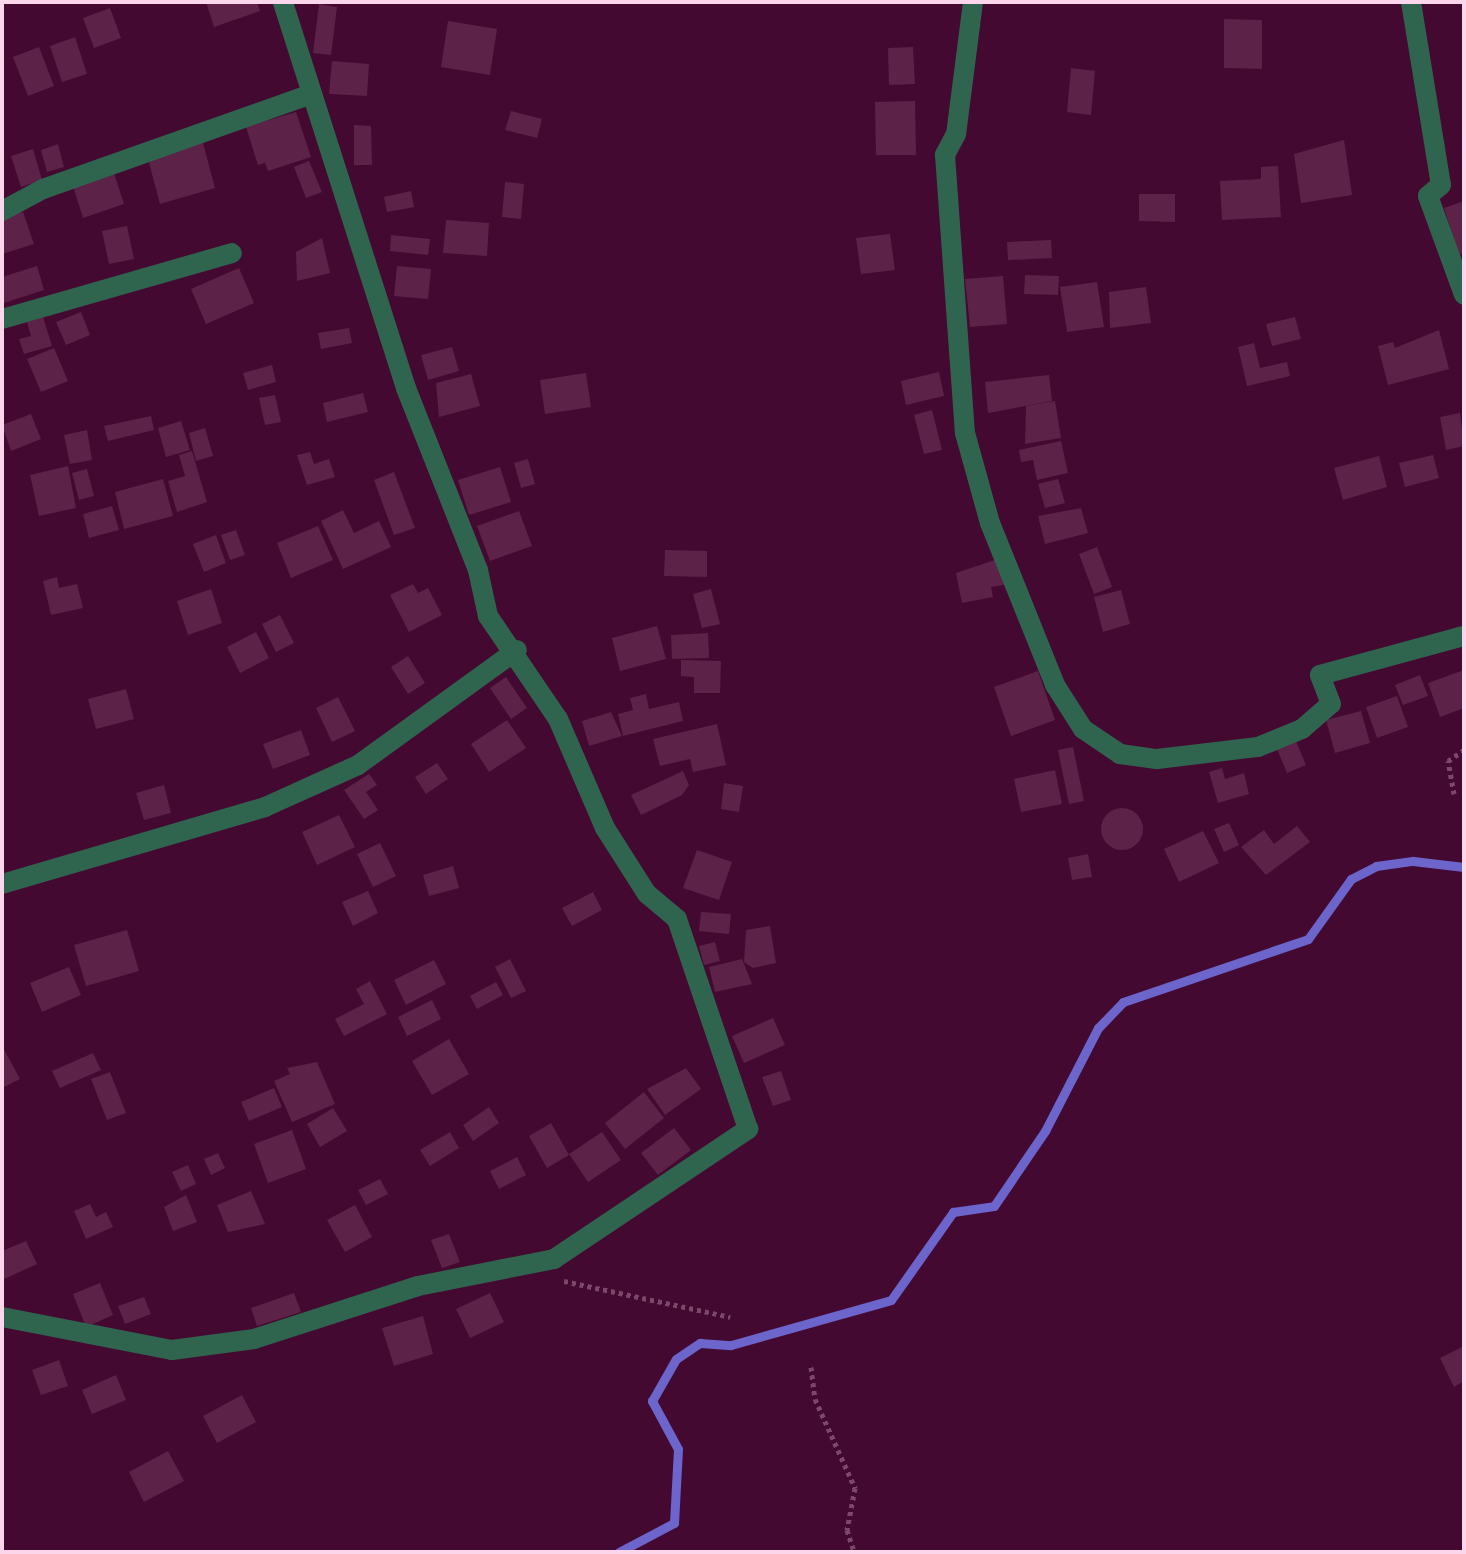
<!DOCTYPE html>
<style>
body{margin:0}
#map{position:relative;width:1466px;height:1554px;overflow:hidden;background:#430931;font-family:"DejaVu Sans",sans-serif}
div>[style]{position:absolute}
[style*='--x']{left:calc(var(--x)*1px);top:calc(var(--y)*1px);width:calc(var(--w)*1px);rotate:calc(var(--a)*1deg)}
.stream>*{height:9px;margin:-4.5px;padding:0 4.5px;transform-origin:4.5px;border-radius:4.5px;background:#6c65cc}
.building>*{inset:0;background:#5d2248}
.round{border-radius:50%}
.path>*{height:5px;margin-top:-2.5px;transform-origin:0;background:repeating-linear-gradient(90deg,#7b486a 0 4px,transparent 0 8px)}
.street>*{height:20px;margin:-10px;padding:0 10px;transform-origin:10px;border-radius:10px;background:#2f654e}
span{translate:-50% -50%;white-space:nowrap;text-align:center;line-height:1.15;-webkit-text-stroke:6px #370027;paint-order:stroke}
.frame{position:absolute;inset:0;border:4px solid #fcd7ec;pointer-events:none}
</style>
<div id="map">
<div class="stream">
<div style="--x:619;--y:1552;--w:62;--a:-27.8"></div>
<div style="--x:674;--y:1523;--w:74;--a:-86.9"></div>
<div style="--x:678;--y:1449;--w:55;--a:-118.4"></div>
<div style="--x:652;--y:1401;--w:48;--a:-60.3"></div>
<div style="--x:676;--y:1359;--w:29;--a:-34"></div>
<div style="--x:700;--y:1343;--w:31;--a:4"></div>
<div style="--x:731;--y:1345;--w:166;--a:-15.7"></div>
<div style="--x:891;--y:1300;--w:108;--a:-54.8"></div>
<div style="--x:953;--y:1212;--w:41;--a:-8.3"></div>
<div style="--x:994;--y:1206;--w:91;--a:-55.8"></div>
<div style="--x:1045;--y:1131;--w:116;--a:-62.8"></div>
<div style="--x:1098;--y:1028;--w:36;--a:-46"></div>
<div style="--x:1123;--y:1002;--w:195;--a:-18.8"></div>
<div style="--x:1308;--y:939;--w:74;--a:-54.4"></div>
<div style="--x:1351;--y:879;--w:28;--a:-27"></div>
<div style="--x:1376;--y:866;--w:37;--a:-8"></div>
<div style="--x:1413;--y:861;--w:51;--a:6.7"></div>
</div>
<div class="building">
<div style="clip-path:polygon(206px 2px,257px 2px,260px 11px,214px 27px)"></div>
<div style="clip-path:polygon(319px 4px,337px 7px,331px 55px,313px 53px)"></div>
<div style="clip-path:polygon(110px 8px,121px 38px,94px 48px,83px 18px)"></div>
<div style="clip-path:polygon(1224px 19px,1262px 20px,1262px 69px,1224px 68px)"></div>
<div style="clip-path:polygon(448px 21px,497px 29px,490px 75px,441px 67px)"></div>
<div style="clip-path:polygon(75px 37px,87px 74px,62px 82px,50px 46px)"></div>
<div style="clip-path:polygon(39px 47px,54px 86px,28px 96px,13px 57px)"></div>
<div style="clip-path:polygon(913px 47px,915px 84px,889px 85px,888px 48px)"></div>
<div style="clip-path:polygon(332px 61px,369px 64px,367px 96px,329px 94px)"></div>
<div style="clip-path:polygon(1071px 68px,1095px 71px,1091px 115px,1067px 112px)"></div>
<div style="clip-path:polygon(915px 101px,916px 155px,876px 155px,875px 102px)"></div>
<div style="clip-path:polygon(511px 111px,542px 119px,537px 138px,505px 130px)"></div>
<div style="clip-path:polygon(296px 112px,311px 157px,268px 171px,265px 163px,258px 165px,246px 127px)"></div>
<div style="clip-path:polygon(354px 125px,371px 126px,372px 165px,354px 165px)"></div>
<div style="clip-path:polygon(1344px 140px,1352px 195px,1301px 203px,1294px 154px)"></div>
<div style="clip-path:polygon(203px 143px,215px 188px,160px 204px,148px 159px)"></div>
<div style="clip-path:polygon(58px 144px,64px 167px,47px 172px,41px 150px)"></div>
<div style="clip-path:polygon(33px 149px,42px 180px,21px 187px,11px 156px)"></div>
<div style="clip-path:polygon(309px 161px,322px 192px,306px 198px,294px 167px)"></div>
<div style="clip-path:polygon(1278px 166px,1281px 217px,1222px 220px,1220px 181px,1261px 179px,1261px 167px)"></div>
<div style="clip-path:polygon(114px 173px,124px 204px,83px 218px,73px 186px)"></div>
<div style="clip-path:polygon(505px 182px,524px 184px,521px 219px,502px 217px)"></div>
<div style="clip-path:polygon(411px 191px,414px 207px,387px 212px,384px 197px)"></div>
<div style="clip-path:polygon(1139px 194px,1175px 194px,1175px 222px,1139px 221px)"></div>
<div style="clip-path:polygon(1464px 201px,1464px 253px,1459px 255px,1444px 208px)"></div>
<div style="clip-path:polygon(23px 212px,34px 244px,2px 254px,2px 219px)"></div>
<div style="clip-path:polygon(446px 220px,489px 223px,487px 256px,443px 253px)"></div>
<div style="clip-path:polygon(127px 226px,134px 259px,109px 264px,102px 231px)"></div>
<div style="clip-path:polygon(890px 234px,895px 270px,861px 274px,856px 238px)"></div>
<div style="clip-path:polygon(391px 235px,430px 239px,428px 255px,390px 251px)"></div>
<div style="clip-path:polygon(322px 238px,330px 273px,297px 281px,296px 252px)"></div>
<div style="clip-path:polygon(1051px 240px,1052px 258px,1008px 260px,1007px 242px)"></div>
<div style="clip-path:polygon(37px 266px,44px 290px,4px 303px,2px 277px)"></div>
<div style="clip-path:polygon(397px 266px,431px 269px,428px 299px,394px 296px)"></div>
<div style="clip-path:polygon(239px 268px,254px 303px,206px 324px,191px 289px)"></div>
<div style="clip-path:polygon(1025px 275px,1059px 276px,1058px 295px,1024px 294px)"></div>
<div style="clip-path:polygon(1003px 276px,1007px 324px,970px 327px,965px 279px)"></div>
<div style="clip-path:polygon(1097px 282px,1104px 327px,1067px 332px,1060px 287px)"></div>
<div style="clip-path:polygon(1146px 287px,1151px 323px,1110px 328px,1109px 292px)"></div>
<div style="clip-path:polygon(81px 312px,90px 335px,66px 345px,56px 322px)"></div>
<div style="clip-path:polygon(43px 317px,52px 346px,24px 354px,19px 339px,31px 336px,27px 322px)"></div>
<div style="clip-path:polygon(1295px 317px,1301px 339px,1272px 346px,1266px 324px)"></div>
<div style="clip-path:polygon(349px 328px,352px 343px,321px 349px,318px 333px)"></div>
<div style="clip-path:polygon(1439px 330px,1449px 369px,1388px 385px,1378px 346px,1393px 342px,1395px 348px)"></div>
<div style="clip-path:polygon(1254px 343px,1260px 368px,1287px 362px,1290px 376px,1247px 386px,1238px 347px)"></div>
<div style="clip-path:polygon(452px 347px,459px 371px,428px 380px,421px 355px)"></div>
<div style="clip-path:polygon(54px 348px,68px 381px,41px 392px,27px 359px)"></div>
<div style="clip-path:polygon(272px 365px,276px 382px,248px 390px,243px 373px)"></div>
<div style="clip-path:polygon(939px 372px,944px 396px,906px 405px,901px 381px)"></div>
<div style="clip-path:polygon(586px 373px,591px 407px,545px 414px,540px 380px)"></div>
<div style="clip-path:polygon(471px 374px,480px 406px,439px 417px,436px 383px)"></div>
<div style="clip-path:polygon(1049px 375px,1052px 401px,988px 413px,985px 382px)"></div>
<div style="clip-path:polygon(363px 393px,368px 412px,327px 422px,323px 403px)"></div>
<div style="clip-path:polygon(275px 395px,281px 422px,265px 425px,259px 398px)"></div>
<div style="clip-path:polygon(1055px 401px,1061px 438px,1025px 444px,1026px 406px)"></div>
<div style="clip-path:polygon(932px 410px,942px 450px,924px 454px,914px 415px)"></div>
<div style="clip-path:polygon(1460px 413px,1464px 446px,1446px 450px,1440px 417px)"></div>
<div style="clip-path:polygon(31px 414px,41px 439px,11px 451px,2px 425px)"></div>
<div style="clip-path:polygon(151px 416px,154px 430px,108px 441px,104px 426px)"></div>
<div style="clip-path:polygon(181px 421px,190px 450px,166px 457px,158px 428px)"></div>
<div style="clip-path:polygon(205px 428px,213px 456px,196px 461px,189px 433px)"></div>
<div style="clip-path:polygon(87px 430px,92px 460px,70px 464px,64px 435px)"></div>
<div style="clip-path:polygon(1061px 441px,1068px 473px,1037px 480px,1033px 460px,1021px 462px,1019px 450px)"></div>
<div style="clip-path:polygon(192px 451px,207px 502px,177px 512px,168px 481px,185px 476px,179px 455px)"></div>
<div style="clip-path:polygon(310px 452px,314px 464px,329px 459px,335px 477px,307px 485px,297px 455px)"></div>
<div style="clip-path:polygon(1433px 455px,1439px 478px,1405px 487px,1399px 463px)"></div>
<div style="clip-path:polygon(1379px 456px,1387px 487px,1343px 500px,1334px 468px)"></div>
<div style="clip-path:polygon(528px 459px,535px 484px,521px 488px,514px 463px)"></div>
<div style="clip-path:polygon(68px 466px,76px 508px,39px 516px,30px 475px)"></div>
<div style="clip-path:polygon(500px 467px,511px 502px,469px 515px,458px 480px)"></div>
<div style="clip-path:polygon(87px 469px,94px 496px,79px 500px,72px 473px)"></div>
<div style="clip-path:polygon(394px 472px,415px 528px,394px 535px,374px 480px)"></div>
<div style="clip-path:polygon(163px 479px,173px 516px,124px 529px,115px 492px)"></div>
<div style="clip-path:polygon(1058px 479px,1065px 503px,1045px 508px,1038px 484px)"></div>
<div style="clip-path:polygon(112px 506px,119px 530px,89px 538px,83px 514px)"></div>
<div style="clip-path:polygon(1081px 508px,1088px 533px,1045px 544px,1038px 516px)"></div>
<div style="clip-path:polygon(343px 510px,354px 533px,379px 521px,391px 547px,343px 569px,321px 521px)"></div>
<div style="clip-path:polygon(519px 511px,532px 546px,490px 561px,477px 526px)"></div>
<div style="clip-path:polygon(318px 526px,333px 560px,291px 578px,277px 543px)"></div>
<div style="clip-path:polygon(236px 530px,245px 555px,230px 560px,221px 535px)"></div>
<div style="clip-path:polygon(216px 535px,226px 563px,204px 572px,193px 544px)"></div>
<div style="clip-path:polygon(1097px 547px,1112px 587px,1094px 594px,1079px 554px)"></div>
<div style="clip-path:polygon(665px 550px,707px 551px,707px 577px,664px 576px)"></div>
<div style="clip-path:polygon(1004px 557px,1009px 584px,991px 587px,993px 597px,962px 603px,956px 573px)"></div>
<div style="clip-path:polygon(57px 577px,59px 588px,77px 584px,83px 608px,51px 615px,43px 581px)"></div>
<div style="clip-path:polygon(413px 584px,418px 593px,428px 588px,442px 615px,409px 632px,390px 595px)"></div>
<div style="clip-path:polygon(211px 589px,222px 623px,188px 635px,177px 601px)"></div>
<div style="clip-path:polygon(711px 589px,720px 624px,702px 628px,693px 594px)"></div>
<div style="clip-path:polygon(1121px 590px,1130px 624px,1103px 632px,1094px 597px)"></div>
<div style="clip-path:polygon(280px 615px,294px 643px,276px 652px,262px 624px)"></div>
<div style="clip-path:polygon(657px 626px,666px 659px,620px 671px,612px 638px)"></div>
<div style="clip-path:polygon(256px 632px,269px 658px,240px 673px,227px 647px)"></div>
<div style="clip-path:polygon(708px 633px,709px 658px,672px 659px,671px 635px)"></div>
<div style="clip-path:polygon(408px 656px,425px 683px,408px 694px,391px 667px)"></div>
<div style="clip-path:polygon(681px 660px,721px 661px,720px 693px,694px 693px,694px 677px,681px 676px)"></div>
<div style="clip-path:polygon(1464px 670px,1464px 708px,1440px 717px,1428px 683px)"></div>
<div style="clip-path:polygon(1038px 671px,1055px 720px,1011px 736px,994px 687px)"></div>
<div style="clip-path:polygon(1420px 675px,1428px 696px,1403px 705px,1395px 685px)"></div>
<div style="clip-path:polygon(506px 677px,527px 708px,511px 719px,490px 688px)"></div>
<div style="clip-path:polygon(126px 689px,134px 719px,96px 729px,88px 699px)"></div>
<div style="clip-path:polygon(646px 694px,649px 709px,679px 702px,683px 721px,623px 736px,618px 714px,633px 710px,630px 698px)"></div>
<div style="clip-path:polygon(1397px 696px,1408px 727px,1377px 738px,1366px 707px)"></div>
<div style="clip-path:polygon(338px 697px,355px 731px,332px 742px,316px 708px)"></div>
<div style="clip-path:polygon(1361px 711px,1370px 743px,1335px 753px,1326px 720px)"></div>
<div style="clip-path:polygon(611px 712px,622px 736px,589px 746px,582px 721px)"></div>
<div style="clip-path:polygon(507px 720px,526px 748px,489px 772px,471px 744px)"></div>
<div style="clip-path:polygon(717px 724px,726px 765px,693px 772px,690px 759px,660px 766px,653px 739px)"></div>
<div style="clip-path:polygon(301px 730px,310px 755px,273px 769px,263px 744px)"></div>
<div style="clip-path:polygon(1296px 741px,1306px 765px,1287px 773px,1277px 749px)"></div>
<div style="clip-path:polygon(1073px 747px,1084px 801px,1069px 804px,1058px 750px)"></div>
<div style="clip-path:polygon(437px 763px,448px 779px,426px 794px,415px 777px)"></div>
<div style="clip-path:polygon(1222px 768px,1225px 779px,1244px 773px,1249px 794px,1218px 803px,1209px 772px)"></div>
<div style="clip-path:polygon(1055px 770px,1062px 804px,1021px 812px,1014px 779px)"></div>
<div style="clip-path:polygon(683px 771px,689px 785px,682px 795px,641px 815px,631px 795px)"></div>
<div style="clip-path:polygon(369px 774px,377px 785px,366px 792px,378px 810px,364px 819px,344px 790px)"></div>
<div style="clip-path:polygon(724px 783px,743px 786px,739px 812px,721px 809px)"></div>
<div style="clip-path:polygon(164px 785px,171px 813px,144px 820px,136px 793px)"></div>
<div class="round" style="left:1101px;top:808px;width:42px;height:42px"></div>
<div style="clip-path:polygon(339px 815px,355px 847px,317px 865px,302px 832px)"></div>
<div style="clip-path:polygon(1229px 823px,1239px 845px,1224px 852px,1214px 829px)"></div>
<div style="clip-path:polygon(1297px 826px,1310px 842px,1266px 875px,1241px 847px,1264px 830px,1274px 844px)"></div>
<div style="clip-path:polygon(1203px 831px,1219px 863px,1179px 882px,1164px 849px)"></div>
<div style="clip-path:polygon(380px 843px,396px 876px,373px 887px,357px 854px)"></div>
<div style="clip-path:polygon(697px 850px,732px 862px,719px 900px,683px 888px)"></div>
<div style="clip-path:polygon(1088px 854px,1092px 877px,1072px 880px,1068px 858px)"></div>
<div style="clip-path:polygon(453px 866px,459px 888px,429px 896px,423px 875px)"></div>
<div style="clip-path:polygon(368px 891px,378px 913px,353px 926px,342px 902px)"></div>
<div style="clip-path:polygon(593px 892px,602px 910px,572px 926px,562px 908px)"></div>
<div style="clip-path:polygon(701px 912px,731px 914px,729px 934px,699px 931px)"></div>
<div style="clip-path:polygon(770px 926px,776px 963px,753px 968px,744px 962px,746px 930px)"></div>
<div style="clip-path:polygon(127px 930px,139px 971px,86px 986px,74px 945px)"></div>
<div style="clip-path:polygon(715px 942px,720px 961px,704px 965px,699px 946px)"></div>
<div style="clip-path:polygon(510px 959px,526px 991px,511px 998px,495px 967px)"></div>
<div style="clip-path:polygon(742px 959px,752px 984px,715px 992px,709px 967px)"></div>
<div style="clip-path:polygon(434px 960px,446px 984px,406px 1005px,394px 980px)"></div>
<div style="clip-path:polygon(69px 967px,81px 995px,42px 1012px,30px 983px)"></div>
<div style="clip-path:polygon(370px 981px,387px 1014px,344px 1036px,335px 1019px,364px 1004px,356px 989px)"></div>
<div style="clip-path:polygon(496px 982px,503px 995px,477px 1009px,470px 996px)"></div>
<div style="clip-path:polygon(432px 1000px,441px 1019px,407px 1036px,398px 1017px)"></div>
<div style="clip-path:polygon(773px 1018px,785px 1045px,744px 1063px,732px 1036px)"></div>
<div style="clip-path:polygon(449px 1039px,469px 1074px,432px 1095px,412px 1061px)"></div>
<div style="clip-path:polygon(2px 1046px,20px 1079px,2px 1088px)"></div>
<div style="clip-path:polygon(93px 1053px,101px 1070px,60px 1088px,52px 1071px)"></div>
<div style="clip-path:polygon(317px 1062px,335px 1104px,292px 1122px,274px 1081px,290px 1074px,287px 1068px)"></div>
<div style="clip-path:polygon(686px 1068px,701px 1089px,665px 1115px,647px 1089px)"></div>
<div style="clip-path:polygon(781px 1071px,791px 1100px,773px 1106px,762px 1077px)"></div>
<div style="clip-path:polygon(110px 1072px,126px 1113px,107px 1120px,91px 1079px)"></div>
<div style="clip-path:polygon(274px 1088px,282px 1107px,249px 1121px,241px 1102px)"></div>
<div style="clip-path:polygon(644px 1092px,664px 1118px,625px 1149px,605px 1123px)"></div>
<div style="clip-path:polygon(489px 1107px,499px 1123px,473px 1141px,463px 1125px)"></div>
<div style="clip-path:polygon(333px 1108px,347px 1131px,320px 1147px,307px 1124px)"></div>
<div style="clip-path:polygon(551px 1123px,569px 1155px,547px 1168px,529px 1136px)"></div>
<div style="clip-path:polygon(674px 1128px,691px 1150px,658px 1175px,641px 1153px)"></div>
<div style="clip-path:polygon(292px 1130px,306px 1169px,268px 1183px,254px 1144px)"></div>
<div style="clip-path:polygon(450px 1132px,459px 1148px,430px 1166px,420px 1150px)"></div>
<div style="clip-path:polygon(602px 1132px,621px 1160px,588px 1182px,569px 1154px)"></div>
<div style="clip-path:polygon(218px 1153px,225px 1168px,211px 1175px,204px 1159px)"></div>
<div style="clip-path:polygon(517px 1157px,526px 1175px,499px 1189px,490px 1171px)"></div>
<div style="clip-path:polygon(188px 1165px,196px 1184px,181px 1191px,172px 1172px)"></div>
<div style="clip-path:polygon(380px 1179px,388px 1194px,366px 1205px,358px 1190px)"></div>
<div style="clip-path:polygon(251px 1191px,265px 1224px,228px 1232px,217px 1205px)"></div>
<div style="clip-path:polygon(186px 1195px,197px 1222px,173px 1231px,164px 1207px)"></div>
<div style="clip-path:polygon(90px 1204px,96px 1217px,106px 1212px,113px 1227px,86px 1239px,74px 1211px)"></div>
<div style="clip-path:polygon(355px 1205px,372px 1237px,345px 1252px,327px 1220px)"></div>
<div style="clip-path:polygon(449px 1234px,460px 1262px,442px 1268px,431px 1240px)"></div>
<div style="clip-path:polygon(26px 1241px,37px 1264px,2px 1280px,2px 1251px)"></div>
<div style="clip-path:polygon(100px 1283px,113px 1315px,86px 1327px,73px 1294px)"></div>
<div style="clip-path:polygon(294px 1293px,301px 1312px,257px 1326px,251px 1308px)"></div>
<div style="clip-path:polygon(490px 1293px,504px 1322px,470px 1338px,456px 1309px)"></div>
<div style="clip-path:polygon(144px 1297px,151px 1314px,125px 1324px,118px 1306px)"></div>
<div style="clip-path:polygon(423px 1316px,433px 1354px,394px 1366px,382px 1328px)"></div>
<div style="clip-path:polygon(1464px 1346px,1464px 1381px,1454px 1387px,1440px 1358px)"></div>
<div style="clip-path:polygon(59px 1360px,68px 1386px,41px 1395px,32px 1370px)"></div>
<div style="clip-path:polygon(116px 1375px,126px 1400px,92px 1414px,82px 1390px)"></div>
<div style="clip-path:polygon(242px 1395px,256px 1422px,217px 1443px,203px 1416px)"></div>
<div style="clip-path:polygon(168px 1451px,184px 1481px,144px 1502px,129px 1472px)"></div>
</div>
<div class="path">
<div style="--x:1454;--y:794;--w:34;--a:-100"></div>
<div style="--x:1448;--y:761;--w:19;--a:-35"></div>
<div style="--x:564;--y:1281;--w:170;--a:12.2"></div>
<div style="--x:811;--y:1367;--w:32;--a:83"></div>
<div style="--x:815;--y:1399;--w:98;--a:65.8"></div>
<div style="--x:855;--y:1488;--w:43;--a:100.8"></div>
<div style="--x:847;--y:1530;--w:23;--a:72"></div>
</div>
<div class="street">
<div style="--x:973;--y:2;--w:133;--a:97.3"></div>
<div style="--x:956;--y:134;--w:24;--a:118"></div>
<div style="--x:945;--y:155;--w:279;--a:85.9"></div>
<div style="--x:965;--y:433;--w:93;--a:74.5"></div>
<div style="--x:990;--y:523;--w:175;--a:68.1"></div>
<div style="--x:1055;--y:685;--w:52;--a:57.5"></div>
<div style="--x:1083;--y:729;--w:45;--a:34"></div>
<div style="--x:1120;--y:754;--w:37;--a:8"></div>
<div style="--x:1157;--y:759;--w:102;--a:-6.8"></div>
<div style="--x:1258;--y:747;--w:48;--a:-22.2"></div>
<div style="--x:1302;--y:729;--w:38;--a:-41"></div>
<div style="--x:1331;--y:704;--w:31;--a:-111"></div>
<div style="--x:1320;--y:675;--w:149;--a:-15.2"></div>
<div style="--x:1411;--y:2;--w:185;--a:80.7"></div>
<div style="--x:1441;--y:185;--w:17;--a:140"></div>
<div style="--x:1428;--y:196;--w:105;--a:70"></div>
<div style="--x:2;--y:211;--w:47;--a:-28.2"></div>
<div style="--x:43;--y:189;--w:284;--a:-19.5"></div>
<div style="--x:2;--y:319;--w:239;--a:-16"></div>
<div style="--x:2;--y:884;--w:274;--a:-16.3"></div>
<div style="--x:265;--y:807;--w:102;--a:-24.3"></div>
<div style="--x:358;--y:765;--w:196;--a:-35.9"></div>
<div style="--x:2;--y:1317;--w:173;--a:11"></div>
<div style="--x:172;--y:1350;--w:83;--a:-7.6"></div>
<div style="--x:254;--y:1339;--w:172;--a:-17.9"></div>
<div style="--x:418;--y:1286;--w:139;--a:-11.2"></div>
<div style="--x:554;--y:1259;--w:234;--a:-33.8"></div>
<div style="--x:748;--y:1129;--w:222;--a:-108.7"></div>
<div style="--x:677;--y:919;--w:39;--a:-140"></div>
<div style="--x:647;--y:894;--w:78;--a:-122.5"></div>
<div style="--x:605;--y:828;--w:119;--a:-113.3"></div>
<div style="--x:558;--y:719;--w:125;--a:-124.2"></div>
<div style="--x:488;--y:616;--w:47;--a:-102.3"></div>
<div style="--x:478;--y:570;--w:196;--a:-111.6"></div>
<div style="--x:406;--y:388;--w:405;--a:-107.7"></div>
</div>
<div class="frame"></div>
</div>
